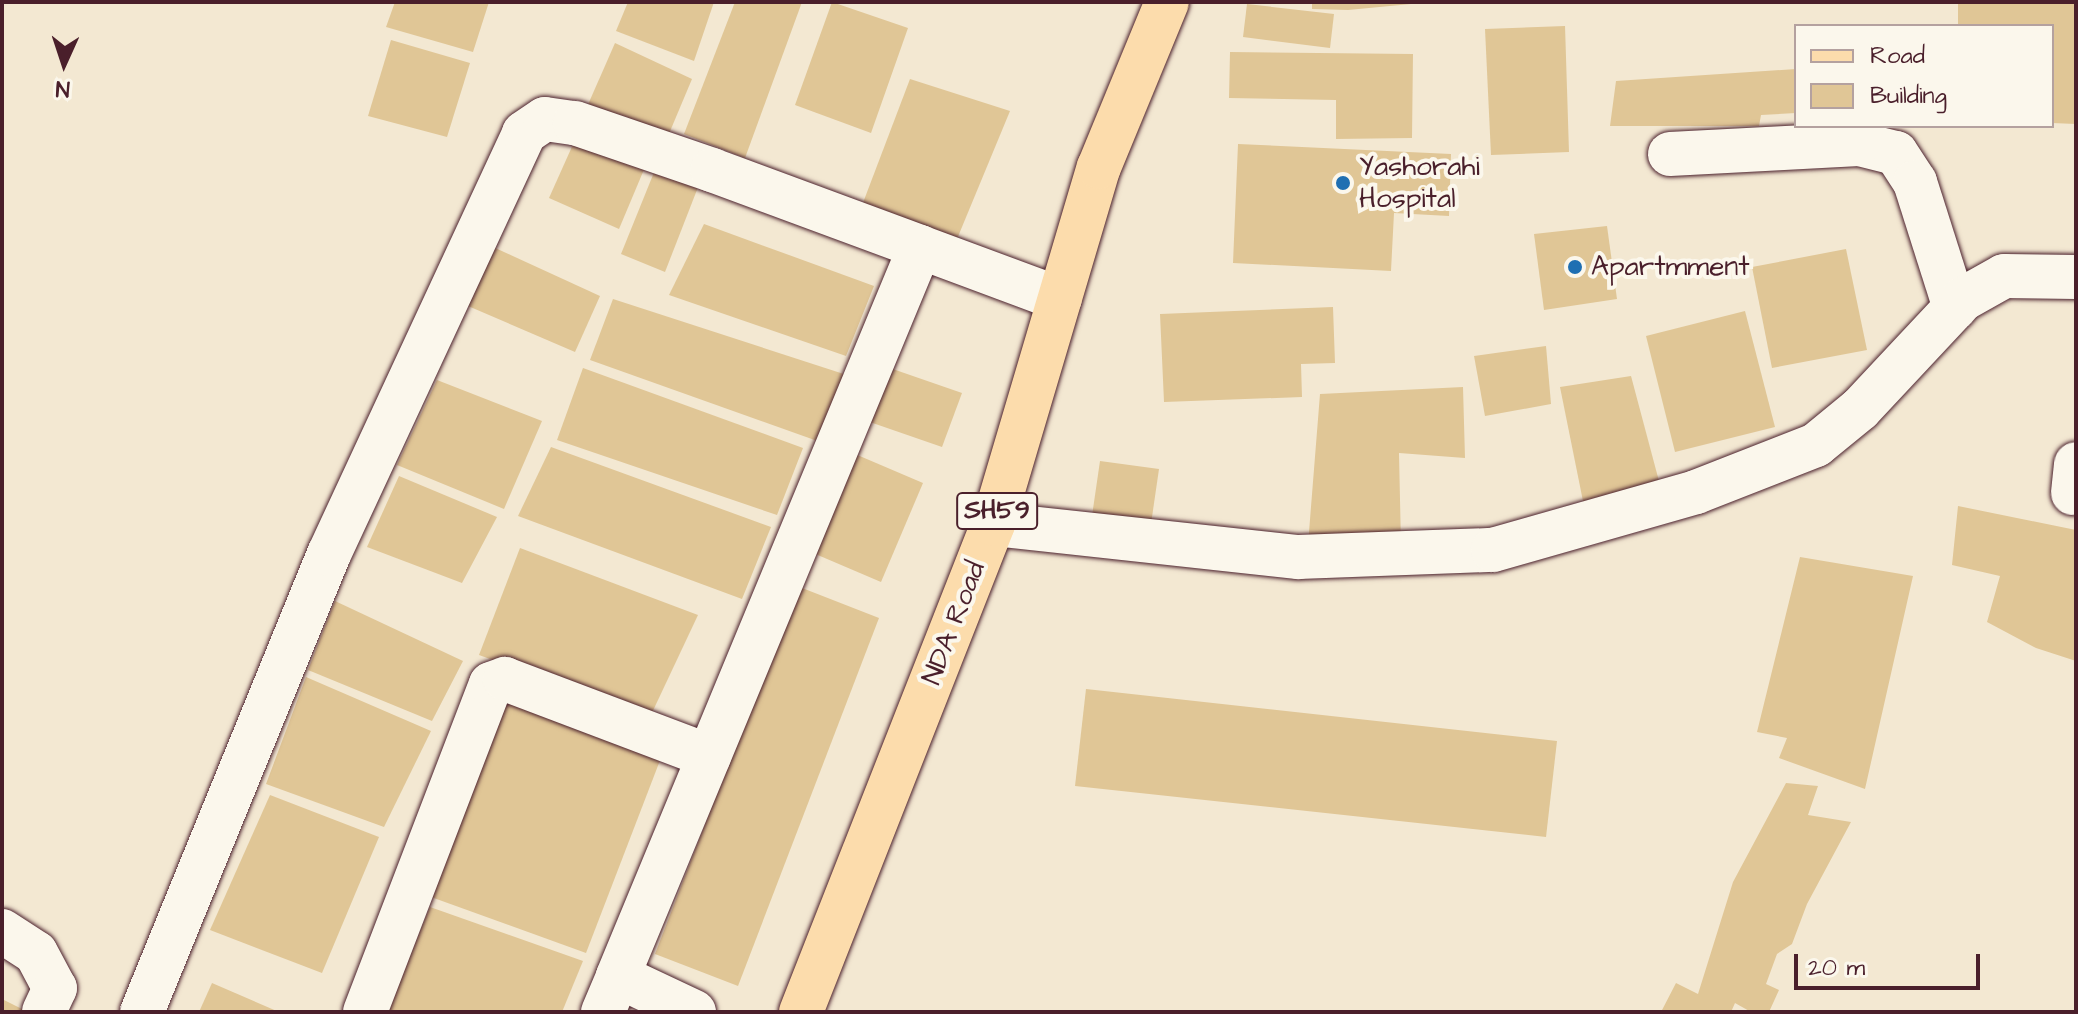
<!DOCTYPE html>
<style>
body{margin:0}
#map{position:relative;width:2078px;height:1014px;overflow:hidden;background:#f3e8d2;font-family:"Architects Daughter",sans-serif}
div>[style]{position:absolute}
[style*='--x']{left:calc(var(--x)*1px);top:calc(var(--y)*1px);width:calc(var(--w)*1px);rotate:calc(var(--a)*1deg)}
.building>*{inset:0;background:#e0c696}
.roads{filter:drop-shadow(0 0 2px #4a1f2b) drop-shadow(0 0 2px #4a1f2b)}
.street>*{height:44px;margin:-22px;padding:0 22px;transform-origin:22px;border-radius:22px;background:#fbf7ec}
.primary>*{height:44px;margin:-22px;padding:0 22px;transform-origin:22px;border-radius:22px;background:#fcdcac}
.dots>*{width:22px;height:22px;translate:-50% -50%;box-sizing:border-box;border:4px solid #fbf7ec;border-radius:50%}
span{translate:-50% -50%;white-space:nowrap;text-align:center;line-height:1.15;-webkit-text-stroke:8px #fbf7ec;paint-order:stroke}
.shield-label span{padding:2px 6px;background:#fbf7ec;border:2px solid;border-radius:6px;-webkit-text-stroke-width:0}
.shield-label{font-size:26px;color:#4a1f2b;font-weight:700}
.poi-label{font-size:28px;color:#4a1f2b}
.left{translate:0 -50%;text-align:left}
.street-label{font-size:28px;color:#4a1f2b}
.frame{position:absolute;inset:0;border:4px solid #4a1f2b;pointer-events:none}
.legend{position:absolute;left:1794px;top:24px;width:260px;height:104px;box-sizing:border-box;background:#fbf7ec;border:2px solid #b4a19f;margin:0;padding:10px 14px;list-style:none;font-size:24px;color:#4a1f2b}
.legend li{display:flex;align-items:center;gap:16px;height:40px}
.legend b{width:40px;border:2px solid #b4a19f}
.north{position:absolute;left:24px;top:24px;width:80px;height:80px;-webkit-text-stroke:6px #fbf7ec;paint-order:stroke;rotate:183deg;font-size:22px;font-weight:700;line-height:32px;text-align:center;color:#4a1f2b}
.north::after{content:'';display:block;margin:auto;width:28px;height:36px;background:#4a1f2b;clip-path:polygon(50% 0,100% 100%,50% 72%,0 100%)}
.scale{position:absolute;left:1794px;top:954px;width:186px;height:36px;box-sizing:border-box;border:4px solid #4a1f2b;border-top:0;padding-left:10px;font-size:24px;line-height:28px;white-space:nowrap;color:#4a1f2b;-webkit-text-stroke:6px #fbf7ec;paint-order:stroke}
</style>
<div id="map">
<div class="building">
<div style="clip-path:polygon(395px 2px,489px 2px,473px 52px,386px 27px)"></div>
<div style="clip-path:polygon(628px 2px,714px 2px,694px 61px,616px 31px)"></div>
<div style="clip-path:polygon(735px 2px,802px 2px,745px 158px,684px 134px)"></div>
<div style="clip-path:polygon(832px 2px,908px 28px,871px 133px,795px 105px)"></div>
<div style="clip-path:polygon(1312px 2px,1411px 2px,1411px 4px,1348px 10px,1312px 9px)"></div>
<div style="clip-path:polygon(1958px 2px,2076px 2px,2076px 124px,2052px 123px,2052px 26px,1958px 26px)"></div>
<div style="clip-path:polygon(1247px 4px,1334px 14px,1330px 48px,1243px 37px)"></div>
<div style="clip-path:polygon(1565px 26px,1569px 152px,1491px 155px,1485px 29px)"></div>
<div style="clip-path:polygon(391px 40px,470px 63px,447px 137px,368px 116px)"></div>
<div style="clip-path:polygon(615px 43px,692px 79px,663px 148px,583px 116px)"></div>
<div style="clip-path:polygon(1230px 52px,1413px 54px,1412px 138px,1336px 139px,1336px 100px,1229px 98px)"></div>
<div style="clip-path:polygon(1796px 69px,1796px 113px,1761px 115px,1759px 126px,1610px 126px,1616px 81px)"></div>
<div style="clip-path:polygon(910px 79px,1010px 111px,957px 239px,861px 208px)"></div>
<div style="clip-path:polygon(579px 131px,648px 160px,619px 229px,549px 198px)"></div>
<div style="clip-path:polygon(1238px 144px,1451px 154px,1449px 216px,1394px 213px,1391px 271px,1233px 263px)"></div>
<div style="clip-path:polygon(659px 160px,702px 177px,665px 272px,621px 254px)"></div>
<div style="clip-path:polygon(704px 224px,874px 286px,846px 356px,669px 295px)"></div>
<div style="clip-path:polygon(1607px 226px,1617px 299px,1544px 310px,1534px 234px)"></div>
<div style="clip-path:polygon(491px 246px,600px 296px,575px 352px,461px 303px)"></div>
<div style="clip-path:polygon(1846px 249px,1867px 350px,1772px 368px,1752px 267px)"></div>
<div style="clip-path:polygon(613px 299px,853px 377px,823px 443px,590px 360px)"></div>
<div style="clip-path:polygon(1333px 307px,1335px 363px,1301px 364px,1302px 397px,1164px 402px,1160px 314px)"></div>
<div style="clip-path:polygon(1745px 311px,1775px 427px,1675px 452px,1646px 336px)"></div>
<div style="clip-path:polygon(1546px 346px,1551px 404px,1485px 416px,1474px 356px)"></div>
<div style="clip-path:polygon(884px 366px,962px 393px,942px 447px,864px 420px)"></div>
<div style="clip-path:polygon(583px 368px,803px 448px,777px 515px,557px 440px)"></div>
<div style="clip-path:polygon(1631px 376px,1664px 500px,1586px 516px,1560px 387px)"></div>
<div style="clip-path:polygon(437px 380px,542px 421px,504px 509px,397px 465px)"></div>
<div style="clip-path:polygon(1463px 387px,1465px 458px,1399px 453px,1401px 545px,1307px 557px,1320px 394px)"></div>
<div style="clip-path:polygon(551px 447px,771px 527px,742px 599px,518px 516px)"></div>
<div style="clip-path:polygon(855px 454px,923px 483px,881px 582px,813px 553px)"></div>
<div style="clip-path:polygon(1100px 461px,1159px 469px,1151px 524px,1092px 516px)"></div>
<div style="clip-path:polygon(399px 476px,497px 517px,462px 583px,367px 547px)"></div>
<div style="clip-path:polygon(1958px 506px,2076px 530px,2076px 661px,2036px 648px,1987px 622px,2000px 576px,1952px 565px)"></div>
<div style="clip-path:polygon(520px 548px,698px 615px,650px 717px,479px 655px)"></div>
<div style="clip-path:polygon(1800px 557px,1913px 576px,1865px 789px,1779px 758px,1787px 738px,1757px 732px)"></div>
<div style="clip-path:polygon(797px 586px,879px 618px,738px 986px,655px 954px)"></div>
<div style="clip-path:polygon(335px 601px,463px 661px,432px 721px,308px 670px)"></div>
<div style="clip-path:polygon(306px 677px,431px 731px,384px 827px,266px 784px)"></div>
<div style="clip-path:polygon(512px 689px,664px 750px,586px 953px,431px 897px)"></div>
<div style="clip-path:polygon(1086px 689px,1557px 741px,1546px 837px,1075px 786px)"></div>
<div style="clip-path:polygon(1786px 783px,1818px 786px,1808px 815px,1851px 822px,1807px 904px,1792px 944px,1777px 954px,1766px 984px,1779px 990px,1769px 1012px,1751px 1012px,1735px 1003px,1731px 1012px,1661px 1012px,1676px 983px,1698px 994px,1733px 882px)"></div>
<div style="clip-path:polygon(270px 795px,379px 837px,322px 973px,210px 930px)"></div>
<div style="clip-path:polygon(430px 907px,583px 961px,562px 1012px,387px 1012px)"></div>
<div style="clip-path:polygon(212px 983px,279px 1012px,199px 1012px)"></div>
<div style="clip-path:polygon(2px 999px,28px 1012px,2px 1012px)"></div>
</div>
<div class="roads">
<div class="street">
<div style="--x:1670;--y:154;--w:189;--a:-3"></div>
<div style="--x:1859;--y:144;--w:38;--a:14"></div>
<div style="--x:1896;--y:153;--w:35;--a:57"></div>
<div style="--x:1915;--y:182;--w:132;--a:72.4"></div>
<div style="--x:2073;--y:493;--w:29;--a:-84"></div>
<div style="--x:993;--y:524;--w:307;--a:6.2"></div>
<div style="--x:1298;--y:557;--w:195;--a:-2.1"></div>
<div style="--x:1493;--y:550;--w:211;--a:-15.9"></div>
<div style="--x:1696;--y:492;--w:129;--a:-21.4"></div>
<div style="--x:1816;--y:445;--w:57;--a:-39.3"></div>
<div style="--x:1860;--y:409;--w:151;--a:-46.9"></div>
<div style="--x:1963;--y:299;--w:47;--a:-29.3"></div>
<div style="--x:2004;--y:276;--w:72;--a:0.8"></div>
<div style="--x:2;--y:931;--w:40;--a:32.9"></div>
<div style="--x:36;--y:953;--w:40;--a:62"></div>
<div style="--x:55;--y:988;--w:26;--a:115"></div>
<div style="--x:142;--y:1012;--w:495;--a:-67.8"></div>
<div style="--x:329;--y:554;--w:464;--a:-65.1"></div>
<div style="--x:524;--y:133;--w:25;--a:-34"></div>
<div style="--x:545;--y:119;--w:30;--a:8"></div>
<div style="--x:575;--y:123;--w:145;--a:18.9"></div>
<div style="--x:712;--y:170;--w:222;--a:20.3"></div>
<div style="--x:365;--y:1012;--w:351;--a:-69"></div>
<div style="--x:491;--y:684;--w:15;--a:-20"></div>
<div style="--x:505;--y:679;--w:218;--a:20.7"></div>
<div style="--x:603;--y:1012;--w:39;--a:-67"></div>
<div style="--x:694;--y:1012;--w:84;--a:-154.7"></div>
<div style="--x:618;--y:976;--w:789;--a:-67.5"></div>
<div style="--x:920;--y:247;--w:149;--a:20.4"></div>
</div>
<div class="primary">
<div style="--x:801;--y:1012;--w:524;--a:-68.52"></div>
<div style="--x:993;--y:524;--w:372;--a:-73.5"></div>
<div style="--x:1099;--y:167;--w:178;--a:-67.6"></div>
</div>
</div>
<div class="dots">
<div style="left:1343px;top:183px;background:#1f6fb2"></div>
<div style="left:1575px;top:267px;background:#1f6fb2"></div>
</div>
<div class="shield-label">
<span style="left:997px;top:511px">SH59</span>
</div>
<div class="poi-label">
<span class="left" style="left:1359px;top:183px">Yashorahi<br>Hospital</span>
<span class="left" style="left:1591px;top:267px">Apartmment</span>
</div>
<div class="street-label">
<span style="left:954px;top:623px;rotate:-69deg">NDA Road</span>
</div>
<div class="frame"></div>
<ul class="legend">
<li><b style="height:10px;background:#fcdcac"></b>Road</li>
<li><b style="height:22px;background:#e0c696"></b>Building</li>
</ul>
<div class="north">N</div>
<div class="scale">20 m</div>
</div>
